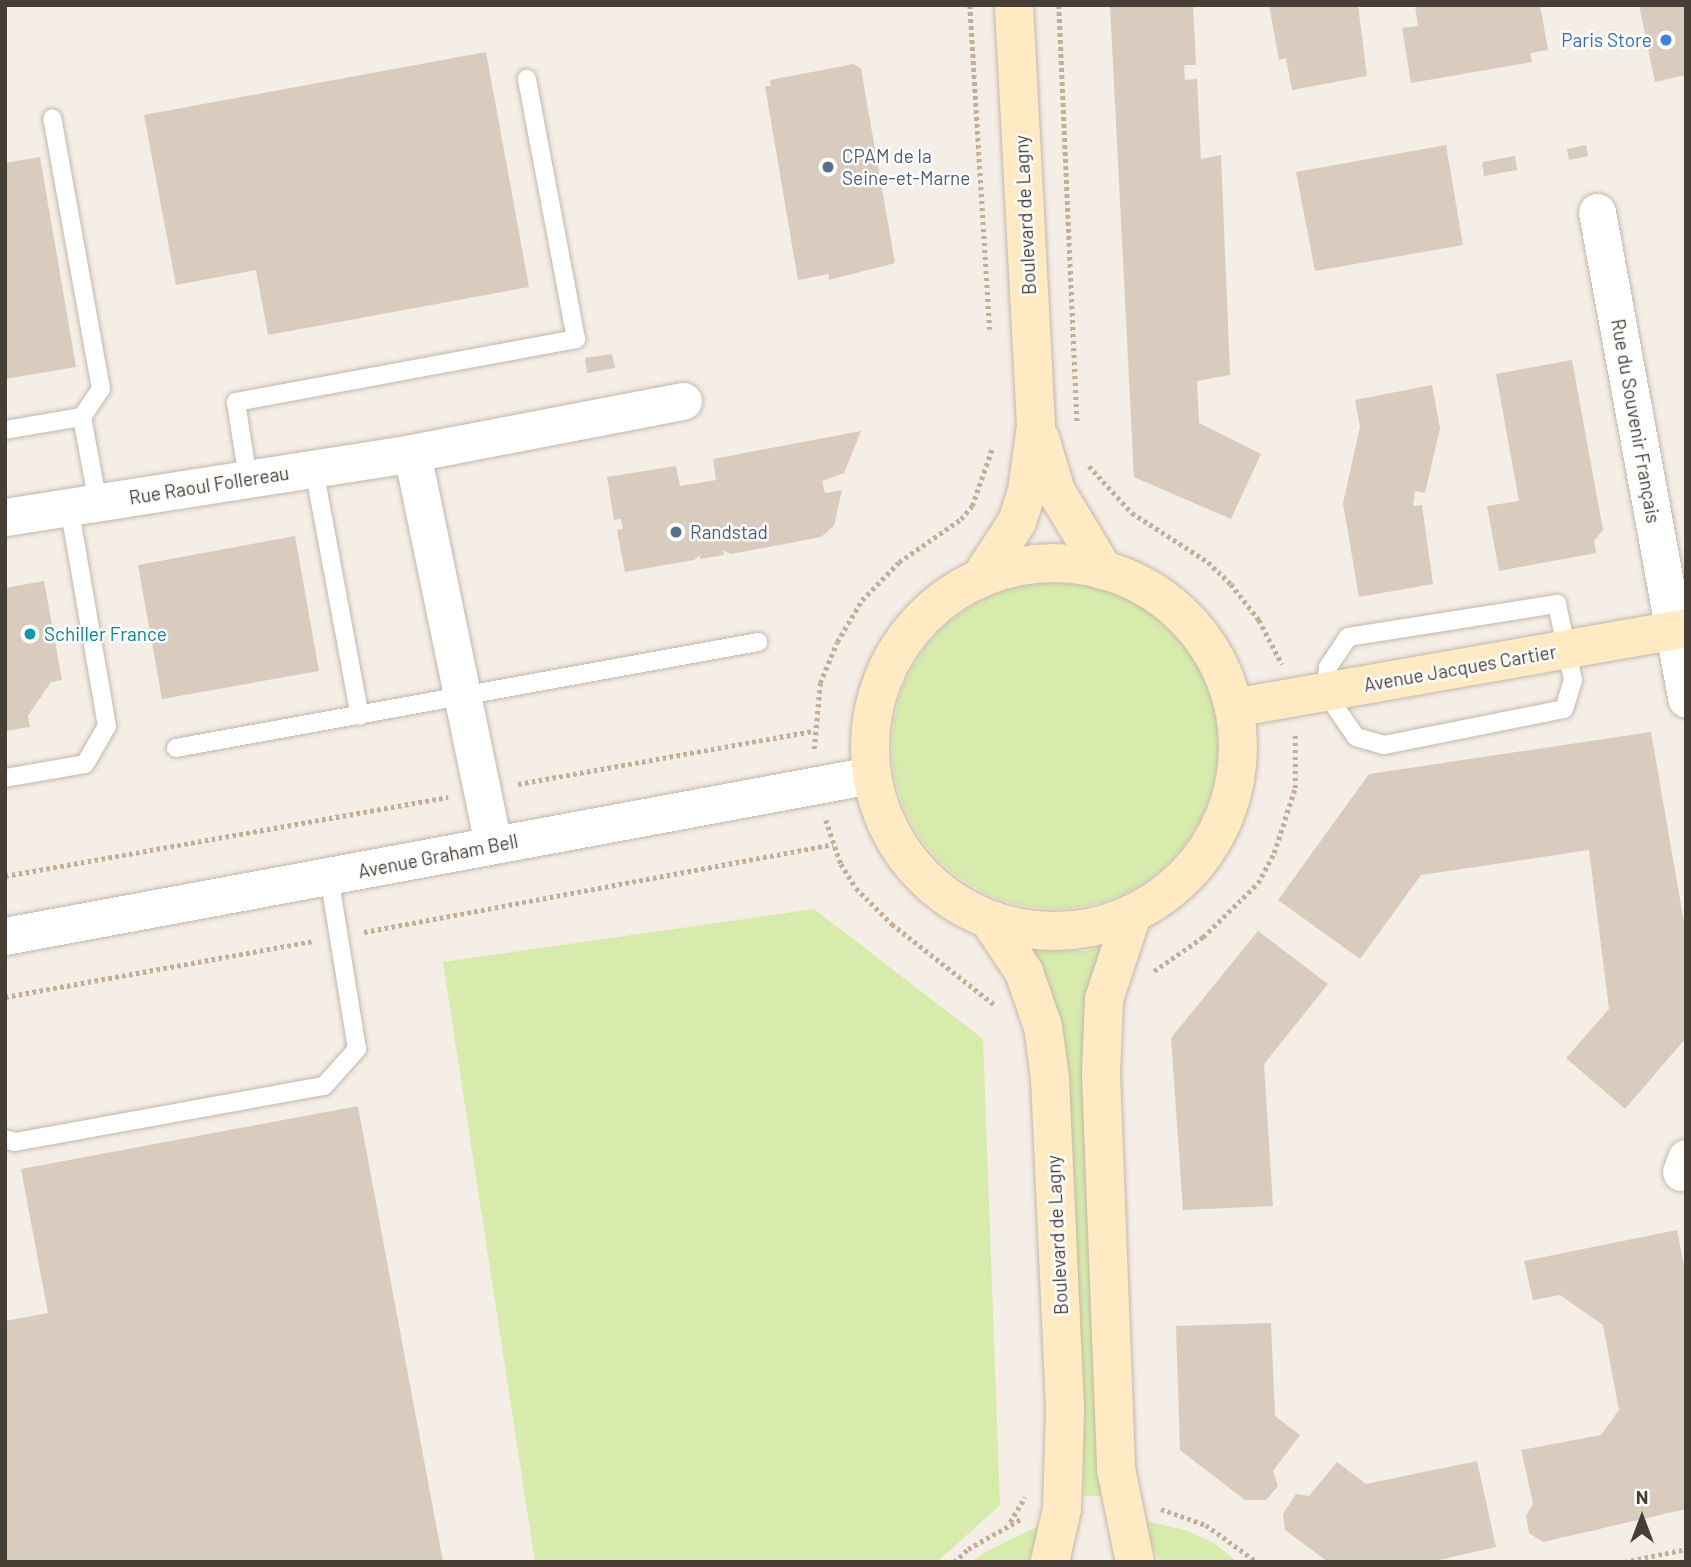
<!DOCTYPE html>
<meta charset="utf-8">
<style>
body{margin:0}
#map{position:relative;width:1691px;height:1567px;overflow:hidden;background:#f4eee6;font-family:Barlow,sans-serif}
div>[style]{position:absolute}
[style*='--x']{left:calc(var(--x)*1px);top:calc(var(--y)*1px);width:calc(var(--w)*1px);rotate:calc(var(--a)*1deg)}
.green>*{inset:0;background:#d6ebac}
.round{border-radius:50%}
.building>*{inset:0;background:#d9cbbd}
.path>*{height:4.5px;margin-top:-2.25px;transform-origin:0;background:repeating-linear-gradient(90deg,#c3ae98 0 3.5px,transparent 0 7px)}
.roads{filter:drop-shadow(0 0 2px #c3b7ab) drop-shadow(0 0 2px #c3b7ab)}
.lane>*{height:18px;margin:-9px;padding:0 9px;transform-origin:9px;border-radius:9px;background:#fff}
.street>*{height:37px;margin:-18.5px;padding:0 18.5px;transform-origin:18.5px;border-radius:18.5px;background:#fff}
.secondary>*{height:38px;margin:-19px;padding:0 19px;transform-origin:19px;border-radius:19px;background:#ffeac4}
.secondary>.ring{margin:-19px;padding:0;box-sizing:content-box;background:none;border:38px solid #ffeac4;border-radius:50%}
.dots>*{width:19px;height:19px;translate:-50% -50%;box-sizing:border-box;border:4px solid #fff;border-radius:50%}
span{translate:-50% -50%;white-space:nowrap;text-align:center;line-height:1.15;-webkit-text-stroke:5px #fff;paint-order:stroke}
.shop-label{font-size:19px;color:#366cbe}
.right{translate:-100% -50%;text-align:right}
.service-label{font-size:19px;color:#4e5e75}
.left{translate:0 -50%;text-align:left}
.street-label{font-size:19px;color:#473e35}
.culture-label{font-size:19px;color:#0d838f}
.frame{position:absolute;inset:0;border:7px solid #473e35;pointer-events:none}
.north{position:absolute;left:1607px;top:1483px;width:70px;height:70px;-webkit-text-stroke:5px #fff;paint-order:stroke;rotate:0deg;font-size:19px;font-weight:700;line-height:28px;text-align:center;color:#473e35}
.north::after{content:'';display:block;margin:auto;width:24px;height:32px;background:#473e35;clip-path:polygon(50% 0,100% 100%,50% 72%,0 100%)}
</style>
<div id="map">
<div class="green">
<div class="round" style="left:892px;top:583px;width:326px;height:326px"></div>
<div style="clip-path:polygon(814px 909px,983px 1039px,1000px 1505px,937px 1562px,535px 1562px,443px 962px)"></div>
<div style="clip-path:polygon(1105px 944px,1103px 1496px,1084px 1496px,1084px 1424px,1060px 1093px,1021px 950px,1087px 951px)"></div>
<div style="clip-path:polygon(1141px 1520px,1185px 1530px,1212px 1542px,1238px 1562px,1160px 1562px)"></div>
<div style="clip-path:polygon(1039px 1526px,1029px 1562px,971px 1562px,987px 1551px)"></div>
</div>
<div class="building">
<div style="clip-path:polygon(1110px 5px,1193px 5px,1196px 65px,1184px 65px,1185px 80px,1197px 79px,1201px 159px,1221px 155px,1230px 375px,1197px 381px,1199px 423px,1261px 454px,1231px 519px,1134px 477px)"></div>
<div style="clip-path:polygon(1269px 5px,1358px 5px,1367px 76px,1292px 90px,1286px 58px,1279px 60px)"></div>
<div style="clip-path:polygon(1415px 5px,1540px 5px,1548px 50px,1530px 53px,1532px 62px,1411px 83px,1402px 28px,1418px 26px)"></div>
<div style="clip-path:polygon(1639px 5px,1686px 5px,1686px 75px,1655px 82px)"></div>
<div style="clip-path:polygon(486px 52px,529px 287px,268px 335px,256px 270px,176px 285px,144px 115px)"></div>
<div style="clip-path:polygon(854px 64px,861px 69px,895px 263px,829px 280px,829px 274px,798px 280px,765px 86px,771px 86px,770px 80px)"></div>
<div style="clip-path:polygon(1446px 145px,1463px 245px,1315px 271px,1296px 172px)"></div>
<div style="clip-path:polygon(1586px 145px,1588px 156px,1569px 160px,1567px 149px)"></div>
<div style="clip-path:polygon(1515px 156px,1517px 170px,1484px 176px,1482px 162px)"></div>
<div style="clip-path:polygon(40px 157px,76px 367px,5px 379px,5px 163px)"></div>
<div style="clip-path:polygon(612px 354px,615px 368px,587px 373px,585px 358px)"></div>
<div style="clip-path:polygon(1572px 360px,1603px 530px,1594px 541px,1596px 553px,1499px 571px,1487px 506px,1519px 501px,1496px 374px)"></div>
<div style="clip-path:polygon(1432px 385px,1440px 428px,1425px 493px,1415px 491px,1413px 506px,1422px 505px,1433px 584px,1359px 597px,1343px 503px,1360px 427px,1355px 400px)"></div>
<div style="clip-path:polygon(861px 431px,844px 473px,822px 481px,825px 493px,842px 490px,834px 526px,821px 537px,731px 554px,723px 550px,724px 555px,700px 559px,700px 555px,694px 560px,625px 572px,617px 530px,623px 529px,621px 519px,614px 520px,607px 477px,676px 466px,680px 486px,716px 480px,713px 459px)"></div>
<div style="clip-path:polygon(295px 536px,319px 671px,162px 699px,138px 565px)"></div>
<div style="clip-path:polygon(44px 581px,62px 680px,51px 682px,28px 716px,30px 727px,5px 731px,5px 588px)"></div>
<div style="clip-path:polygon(1651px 732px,1686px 934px,1686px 1038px,1625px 1109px,1566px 1058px,1609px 1009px,1589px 850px,1421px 875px,1360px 959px,1278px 900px,1369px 774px)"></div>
<div style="clip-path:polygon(1258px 931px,1328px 984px,1264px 1064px,1273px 1206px,1183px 1210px,1171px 1038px)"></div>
<div style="clip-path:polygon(358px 1106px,443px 1562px,5px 1562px,5px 1321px,48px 1313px,21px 1169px)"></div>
<div style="clip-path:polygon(1677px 1230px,1686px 1275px,1686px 1509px,1543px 1542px,1529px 1533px,1526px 1516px,1533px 1503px,1521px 1450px,1601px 1435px,1619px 1410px,1603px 1325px,1560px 1295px,1533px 1300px,1524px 1261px)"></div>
<div style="clip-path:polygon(1271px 1323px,1275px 1416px,1300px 1435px,1273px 1471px,1278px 1486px,1266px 1500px,1245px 1500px,1180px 1450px,1176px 1326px)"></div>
<div style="clip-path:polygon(1477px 1461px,1496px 1547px,1430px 1562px,1328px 1562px,1285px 1530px,1283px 1514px,1296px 1494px,1309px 1496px,1337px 1462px,1366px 1484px)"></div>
</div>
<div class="path">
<div style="--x:970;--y:5;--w:325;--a:86.5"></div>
<div style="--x:1059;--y:5;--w:420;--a:87.5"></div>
<div style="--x:1089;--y:466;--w:64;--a:47.5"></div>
<div style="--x:1132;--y:513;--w:90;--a:32.8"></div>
<div style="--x:1208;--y:562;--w:32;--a:44"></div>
<div style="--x:1231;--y:584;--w:46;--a:52.1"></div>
<div style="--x:1259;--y:620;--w:50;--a:62.4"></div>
<div style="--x:814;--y:749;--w:66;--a:-84.8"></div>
<div style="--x:820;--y:683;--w:44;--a:-67.5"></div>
<div style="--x:837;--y:642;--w:49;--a:-59.2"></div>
<div style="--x:862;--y:600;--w:53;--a:-45.8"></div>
<div style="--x:899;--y:562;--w:75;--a:-34.7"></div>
<div style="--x:961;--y:519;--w:17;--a:-50"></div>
<div style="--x:972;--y:506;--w:60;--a:-70.7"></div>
<div style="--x:518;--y:784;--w:301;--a:-10.2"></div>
<div style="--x:826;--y:820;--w:46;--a:71.2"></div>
<div style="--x:841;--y:864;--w:28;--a:58"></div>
<div style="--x:856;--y:888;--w:51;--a:45"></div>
<div style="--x:892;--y:924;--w:131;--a:38.2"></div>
<div style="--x:5;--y:876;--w:450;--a:-10.1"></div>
<div style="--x:364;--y:932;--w:477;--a:-10.6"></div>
<div style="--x:1154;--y:971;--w:60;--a:-34.8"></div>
<div style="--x:1203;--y:937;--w:77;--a:-44.5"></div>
<div style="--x:1258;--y:883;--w:34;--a:-62"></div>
<div style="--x:1274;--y:853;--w:68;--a:-72.1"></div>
<div style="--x:1295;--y:788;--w:53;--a:-90"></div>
<div style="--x:5;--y:997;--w:314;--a:-10.3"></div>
<div style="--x:1161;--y:1509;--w:48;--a:19.6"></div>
<div style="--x:1206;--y:1525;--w:63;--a:36"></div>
<div style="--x:1010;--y:1522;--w:29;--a:-59"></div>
<div style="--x:954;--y:1562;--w:19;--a:-43"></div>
<div style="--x:968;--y:1549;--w:61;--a:-29.5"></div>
<div style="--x:1624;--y:1562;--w:63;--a:-11.8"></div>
</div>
<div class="roads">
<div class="lane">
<div style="--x:82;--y:417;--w:87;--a:79.5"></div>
<div style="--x:5;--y:430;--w:78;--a:-9.6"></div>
<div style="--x:82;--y:417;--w:34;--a:-56"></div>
<div style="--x:101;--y:389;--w:275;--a:-100.2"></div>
<div style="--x:314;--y:469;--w:251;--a:79.5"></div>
<div style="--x:248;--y:479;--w:78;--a:-98.9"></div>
<div style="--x:236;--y:402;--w:346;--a:-10.5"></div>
<div style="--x:576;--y:339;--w:265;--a:-100.7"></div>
<div style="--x:1557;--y:604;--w:78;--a:78.1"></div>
<div style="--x:1573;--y:680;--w:30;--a:107"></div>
<div style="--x:1564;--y:709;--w:184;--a:168.7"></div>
<div style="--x:1384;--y:745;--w:29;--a:-164"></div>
<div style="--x:1356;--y:737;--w:55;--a:-124.6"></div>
<div style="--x:1325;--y:692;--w:25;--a:-83"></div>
<div style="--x:1328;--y:667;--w:36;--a:-56"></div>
<div style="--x:1348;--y:637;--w:212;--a:-9"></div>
<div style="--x:176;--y:748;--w:592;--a:-10.32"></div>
<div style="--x:5;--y:778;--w:81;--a:-9.9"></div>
<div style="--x:85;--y:764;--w:44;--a:-59.9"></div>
<div style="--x:107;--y:726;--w:222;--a:-99.8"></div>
<div style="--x:5;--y:1139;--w:10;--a:17"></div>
<div style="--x:15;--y:1142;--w:314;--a:-10.3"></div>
<div style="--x:324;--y:1086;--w:50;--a:-48.3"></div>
<div style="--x:357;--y:1049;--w:175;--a:-99.2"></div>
</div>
<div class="street">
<div style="--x:1597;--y:212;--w:495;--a:79.6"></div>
<div style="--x:412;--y:453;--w:400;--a:78.3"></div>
<div style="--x:5;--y:517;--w:412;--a:-8.9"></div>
<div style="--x:412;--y:453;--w:276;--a:-10.9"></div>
<div style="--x:5;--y:936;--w:881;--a:-10.53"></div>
<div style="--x:1681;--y:1172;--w:15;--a:-70"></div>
</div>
<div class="secondary">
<div style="--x:1040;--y:438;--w:55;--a:73.2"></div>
<div style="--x:1056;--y:491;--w:93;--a:59"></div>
<div class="ring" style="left:870px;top:563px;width:330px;height:330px"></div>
<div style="--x:981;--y:577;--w:66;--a:-56.8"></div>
<div style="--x:1017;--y:522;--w:33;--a:-72"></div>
<div style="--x:1027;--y:491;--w:67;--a:-82.2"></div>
<div style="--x:1036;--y:425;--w:421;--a:-93"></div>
<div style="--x:1234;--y:708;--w:459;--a:-10"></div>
<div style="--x:1132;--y:915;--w:89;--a:108.4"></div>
<div style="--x:1104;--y:999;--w:75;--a:92.3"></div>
<div style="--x:1101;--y:1074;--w:395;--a:87.8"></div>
<div style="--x:1116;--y:1469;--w:95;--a:78.5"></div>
<div style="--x:990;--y:921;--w:61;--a:56.3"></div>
<div style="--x:1024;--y:972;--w:58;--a:70.9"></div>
<div style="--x:1043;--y:1027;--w:51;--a:82.2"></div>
<div style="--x:1050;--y:1078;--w:332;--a:87.4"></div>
<div style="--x:1065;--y:1410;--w:99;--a:91.7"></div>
<div style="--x:1062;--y:1509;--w:54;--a:102.8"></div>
</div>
</div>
<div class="dots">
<div style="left:1666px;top:40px;background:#3f7fe0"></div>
<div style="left:828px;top:167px;background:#5c6f8a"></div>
<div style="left:676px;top:532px;background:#5c6f8a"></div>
<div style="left:30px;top:634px;background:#0f9aa8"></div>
</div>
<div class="shop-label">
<span class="right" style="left:1652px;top:40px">Paris Store</span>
</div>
<div class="service-label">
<span class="left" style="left:842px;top:167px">CPAM de la<br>Seine-et-Marne</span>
<span class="left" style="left:690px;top:532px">Randstad</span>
</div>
<div class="street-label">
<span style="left:1025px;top:215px;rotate:-93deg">Boulevard de Lagny</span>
<span style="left:1636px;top:421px;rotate:80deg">Rue du Souvenir Français</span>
<span style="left:209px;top:485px;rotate:-9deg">Rue Raoul Follereau</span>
<span style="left:1460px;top:668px;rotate:-10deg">Avenue Jacques Cartier</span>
<span style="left:438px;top:856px;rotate:-11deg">Avenue Graham Bell</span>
<span style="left:1057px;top:1235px;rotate:-93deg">Boulevard de Lagny</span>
</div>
<div class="culture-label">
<span class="left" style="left:44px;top:634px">Schiller France</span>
</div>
<div class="frame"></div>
<div class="north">N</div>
</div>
